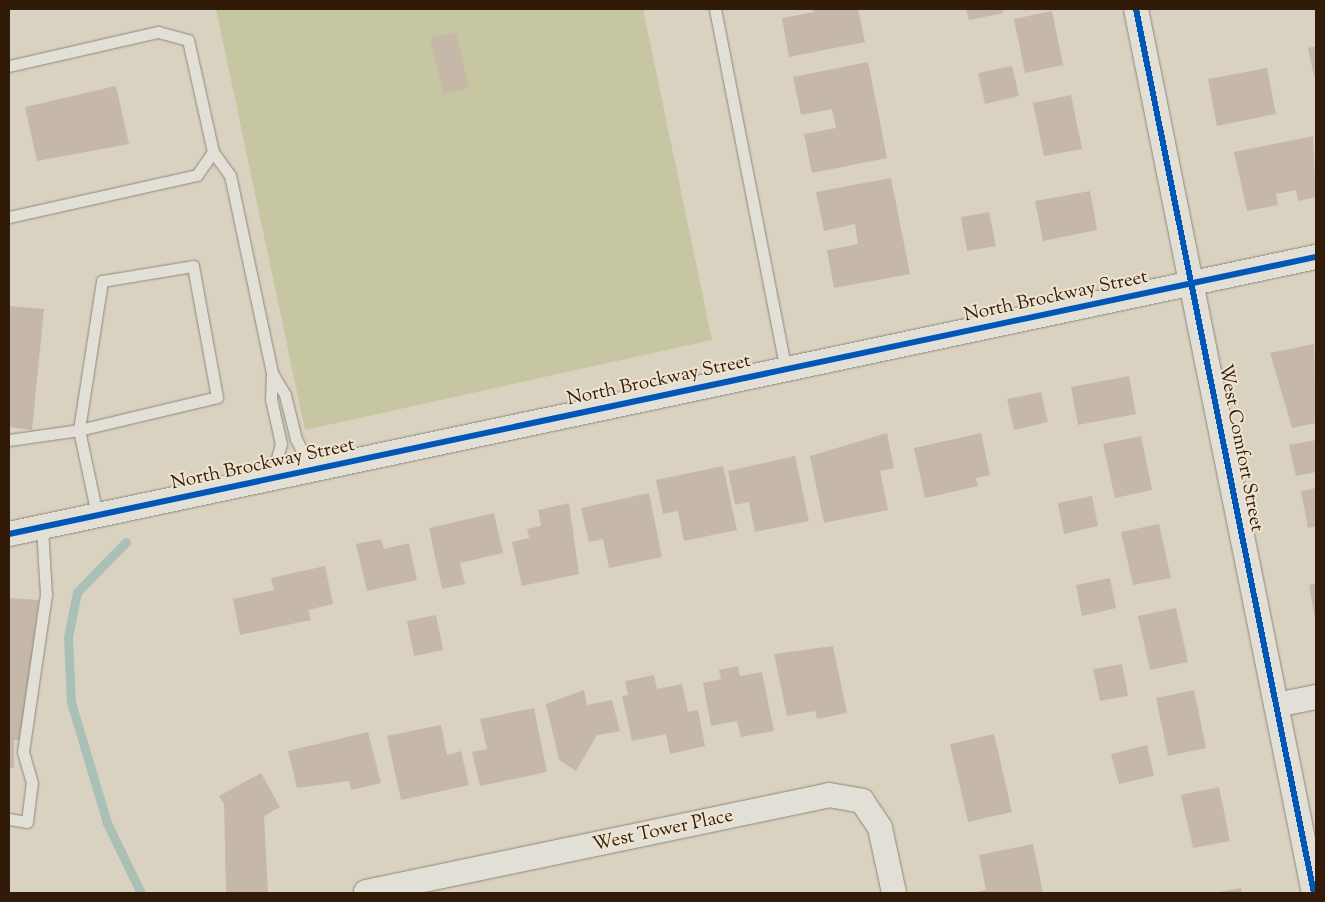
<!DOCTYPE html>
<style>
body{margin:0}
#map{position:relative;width:1325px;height:902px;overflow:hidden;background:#dad2c0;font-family:"Sorts Mill Goudy",serif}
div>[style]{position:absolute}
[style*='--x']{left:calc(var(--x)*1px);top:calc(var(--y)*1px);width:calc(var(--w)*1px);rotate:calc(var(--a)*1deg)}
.green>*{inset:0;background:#c7c6a3}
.stream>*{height:9px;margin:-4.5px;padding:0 4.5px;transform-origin:4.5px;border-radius:4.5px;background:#aac0b7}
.building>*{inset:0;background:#c5b8a9}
.roads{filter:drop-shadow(0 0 1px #8f877b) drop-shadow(0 0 1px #8f877b)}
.lane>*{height:11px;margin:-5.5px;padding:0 5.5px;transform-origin:5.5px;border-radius:5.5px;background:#e2dfd6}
.street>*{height:24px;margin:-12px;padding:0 12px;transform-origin:12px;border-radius:12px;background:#e2dfd6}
.cycleway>*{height:6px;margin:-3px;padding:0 3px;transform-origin:3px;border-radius:3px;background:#0057b8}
span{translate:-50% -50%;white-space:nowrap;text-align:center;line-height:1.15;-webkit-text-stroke:4px #eee4d0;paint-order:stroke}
.street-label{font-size:19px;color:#321a09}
.frame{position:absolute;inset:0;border:10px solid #321a09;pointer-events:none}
</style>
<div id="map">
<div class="green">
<div style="clip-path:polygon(216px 9px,643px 9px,712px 340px,305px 430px)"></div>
</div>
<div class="stream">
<div style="--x:126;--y:542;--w:70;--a:134.4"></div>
<div style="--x:77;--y:592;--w:46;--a:101.3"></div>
<div style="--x:68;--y:637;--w:65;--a:87.4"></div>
<div style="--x:71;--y:702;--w:126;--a:73.4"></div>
<div style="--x:107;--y:823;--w:78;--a:64.1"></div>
</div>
<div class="building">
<div style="clip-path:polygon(813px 9px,858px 9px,865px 42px,789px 57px,782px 18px,814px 12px)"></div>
<div style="clip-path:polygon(966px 9px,1002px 9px,1003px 13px,969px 20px)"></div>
<div style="clip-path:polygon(1052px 11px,1063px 65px,1025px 73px,1014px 19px)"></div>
<div style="clip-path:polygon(456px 32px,469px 88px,443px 94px,430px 38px)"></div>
<div style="clip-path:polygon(1316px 46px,1316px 75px,1314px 76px,1308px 48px)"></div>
<div style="clip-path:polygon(868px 62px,887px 158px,812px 173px,804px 134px,836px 128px,832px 109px,801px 115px,793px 77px)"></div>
<div style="clip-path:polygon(1012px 66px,1019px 96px,985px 104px,978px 73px)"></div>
<div style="clip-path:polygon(1267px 68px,1276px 114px,1217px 126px,1208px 79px)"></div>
<div style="clip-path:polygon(116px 86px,129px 144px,37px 161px,25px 107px)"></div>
<div style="clip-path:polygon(1071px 95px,1082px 149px,1044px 156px,1033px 103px)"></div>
<div style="clip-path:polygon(1313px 136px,1316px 197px,1298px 201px,1296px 190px,1276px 194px,1278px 205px,1247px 211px,1234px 152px)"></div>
<div style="clip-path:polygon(891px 178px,910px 274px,834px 288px,827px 250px,858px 244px,855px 224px,824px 231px,816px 192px)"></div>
<div style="clip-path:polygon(1090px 191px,1097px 230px,1043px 241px,1035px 201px)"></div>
<div style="clip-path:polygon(989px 212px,996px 246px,967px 251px,961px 217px)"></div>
<div style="clip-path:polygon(9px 306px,44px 309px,32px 430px,9px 427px)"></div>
<div style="clip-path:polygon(1314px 344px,1316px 423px,1292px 428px,1270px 353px)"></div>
<div style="clip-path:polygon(1129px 376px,1136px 414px,1078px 425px,1071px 387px)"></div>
<div style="clip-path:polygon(1041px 392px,1048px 422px,1014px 430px,1007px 399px)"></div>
<div style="clip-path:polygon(887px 433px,894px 468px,880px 471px,888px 510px,824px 523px,810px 456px)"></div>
<div style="clip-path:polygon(981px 433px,990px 475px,976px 478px,978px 486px,925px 498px,914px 448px)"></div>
<div style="clip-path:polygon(1141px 436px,1152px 490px,1115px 498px,1103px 444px)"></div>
<div style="clip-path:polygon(1316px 440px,1316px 472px,1296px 476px,1289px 445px)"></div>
<div style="clip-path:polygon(795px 456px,809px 521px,755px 532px,749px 502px,735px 505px,728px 471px)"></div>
<div style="clip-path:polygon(723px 466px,737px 530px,684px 541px,678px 511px,663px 514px,656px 480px)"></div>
<div style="clip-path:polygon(1316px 488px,1316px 526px,1308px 528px,1301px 491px)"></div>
<div style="clip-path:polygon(649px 493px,662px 557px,609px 568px,603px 539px,589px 542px,581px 508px)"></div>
<div style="clip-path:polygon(1092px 496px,1098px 526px,1064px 534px,1058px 503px)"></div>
<div style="clip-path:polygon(569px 503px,579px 574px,522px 586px,512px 542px,529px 538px,527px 529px,541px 526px,538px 510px)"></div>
<div style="clip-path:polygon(494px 513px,503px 553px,460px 563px,465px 584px,442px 589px,429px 528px)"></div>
<div style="clip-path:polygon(1159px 524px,1171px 578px,1133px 585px,1121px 532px)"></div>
<div style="clip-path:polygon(381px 539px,384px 549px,409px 543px,417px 580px,367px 591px,356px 544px)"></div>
<div style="clip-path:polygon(325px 566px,333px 604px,308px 610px,311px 620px,240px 635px,233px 599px,274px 590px,271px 578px)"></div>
<div style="clip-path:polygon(1110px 578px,1116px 608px,1082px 616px,1076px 585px)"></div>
<div style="clip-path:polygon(1316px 583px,1316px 618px,1315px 618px,1309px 585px)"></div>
<div style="clip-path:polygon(9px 598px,39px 600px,21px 740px,14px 740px,14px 768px,9px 768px)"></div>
<div style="clip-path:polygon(1176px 608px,1188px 662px,1150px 670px,1138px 616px)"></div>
<div style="clip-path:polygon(436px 615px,443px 650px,414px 656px,407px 621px)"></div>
<div style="clip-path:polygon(833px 646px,847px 713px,817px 719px,815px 711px,787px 716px,774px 654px)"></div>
<div style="clip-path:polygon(1122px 664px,1128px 696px,1100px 701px,1093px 669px)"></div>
<div style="clip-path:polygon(738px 666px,740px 676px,762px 672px,774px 731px,741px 737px,737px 721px,711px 726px,703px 683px,721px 679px,719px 670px)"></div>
<div style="clip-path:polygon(654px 675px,657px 689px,682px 684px,688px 712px,698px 710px,705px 746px,670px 754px,666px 734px,632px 741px,622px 696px,628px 695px,625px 681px)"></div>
<div style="clip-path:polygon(584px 690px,587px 705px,612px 700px,620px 731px,597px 735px,576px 771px,559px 760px,546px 704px)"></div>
<div style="clip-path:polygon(1194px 690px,1206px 748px,1168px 756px,1156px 698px)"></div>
<div style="clip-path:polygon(534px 708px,547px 772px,480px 786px,472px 752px,487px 749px,480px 719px)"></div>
<div style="clip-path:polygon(441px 725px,447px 755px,461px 751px,469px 785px,401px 800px,387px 736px)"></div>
<div style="clip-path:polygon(368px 732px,381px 783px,351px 790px,349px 781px,297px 788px,288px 751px)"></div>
<div style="clip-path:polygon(994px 734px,1012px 812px,968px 822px,950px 744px)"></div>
<div style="clip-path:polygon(1147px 745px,1154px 776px,1119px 784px,1111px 754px)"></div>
<div style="clip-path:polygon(261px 773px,280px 807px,264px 816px,268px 893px,226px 893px,224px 804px,219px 796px)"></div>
<div style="clip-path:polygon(1219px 787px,1230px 841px,1193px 848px,1181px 795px)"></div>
<div style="clip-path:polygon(1033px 844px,1043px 893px,972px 893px,986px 890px,979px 855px)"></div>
<div style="clip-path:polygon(1241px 888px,1242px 893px,1219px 893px,1219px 892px)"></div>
</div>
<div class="roads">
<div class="lane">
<div style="--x:715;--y:9;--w:368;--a:78.9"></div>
<div style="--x:9;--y:66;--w:153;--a:-12.9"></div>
<div style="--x:158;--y:32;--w:31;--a:15"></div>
<div style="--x:188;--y:40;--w:115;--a:77.4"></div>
<div style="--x:213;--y:152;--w:28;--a:125"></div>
<div style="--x:197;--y:175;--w:193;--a:167.4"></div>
<div style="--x:213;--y:152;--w:29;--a:54"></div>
<div style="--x:230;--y:175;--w:202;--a:78"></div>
<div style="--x:272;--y:373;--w:26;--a:92"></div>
<div style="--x:271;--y:399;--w:46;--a:77.5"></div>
<div style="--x:281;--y:444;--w:36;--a:106"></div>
<div style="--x:272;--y:373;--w:26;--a:59"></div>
<div style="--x:285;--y:395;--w:45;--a:76"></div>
<div style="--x:296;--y:439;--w:35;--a:63"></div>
<div style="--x:9;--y:440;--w:71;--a:-8.1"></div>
<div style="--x:79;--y:430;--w:142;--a:-13.4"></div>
<div style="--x:217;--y:397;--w:133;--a:-100.4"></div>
<div style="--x:193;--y:266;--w:92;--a:170.6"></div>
<div style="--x:102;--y:281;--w:151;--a:98.8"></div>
<div style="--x:79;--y:430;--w:87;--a:78"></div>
<div style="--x:9;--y:819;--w:18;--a:9"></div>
<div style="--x:27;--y:822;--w:39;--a:-83"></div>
<div style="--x:32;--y:783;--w:32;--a:-106"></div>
<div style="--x:23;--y:752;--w:159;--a:-81.7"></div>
<div style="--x:46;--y:595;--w:68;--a:-93.4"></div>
</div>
<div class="street">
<div style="--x:1136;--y:9;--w:902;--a:78.62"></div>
<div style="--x:9;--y:534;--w:1336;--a:-11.97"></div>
<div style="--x:1276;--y:705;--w:41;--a:-11.3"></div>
<div style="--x:366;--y:892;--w:473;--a:-11.8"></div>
<div style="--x:829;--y:795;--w:34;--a:10"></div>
<div style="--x:862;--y:801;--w:32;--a:56"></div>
<div style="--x:880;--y:828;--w:66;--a:77.8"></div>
</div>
</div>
<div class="cycleway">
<div style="--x:1136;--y:9;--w:902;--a:78.62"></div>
<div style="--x:9;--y:534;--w:1336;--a:-11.97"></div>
</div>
<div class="street-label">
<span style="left:1056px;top:297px;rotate:-12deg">North Brockway Street</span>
<span style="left:659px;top:381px;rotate:-12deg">North Brockway Street</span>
<span style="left:1240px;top:448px;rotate:79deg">West Comfort Street</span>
<span style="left:263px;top:465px;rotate:-12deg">North Brockway Street</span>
<span style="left:663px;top:831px;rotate:-12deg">West Tower Place</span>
</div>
<div class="frame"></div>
</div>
